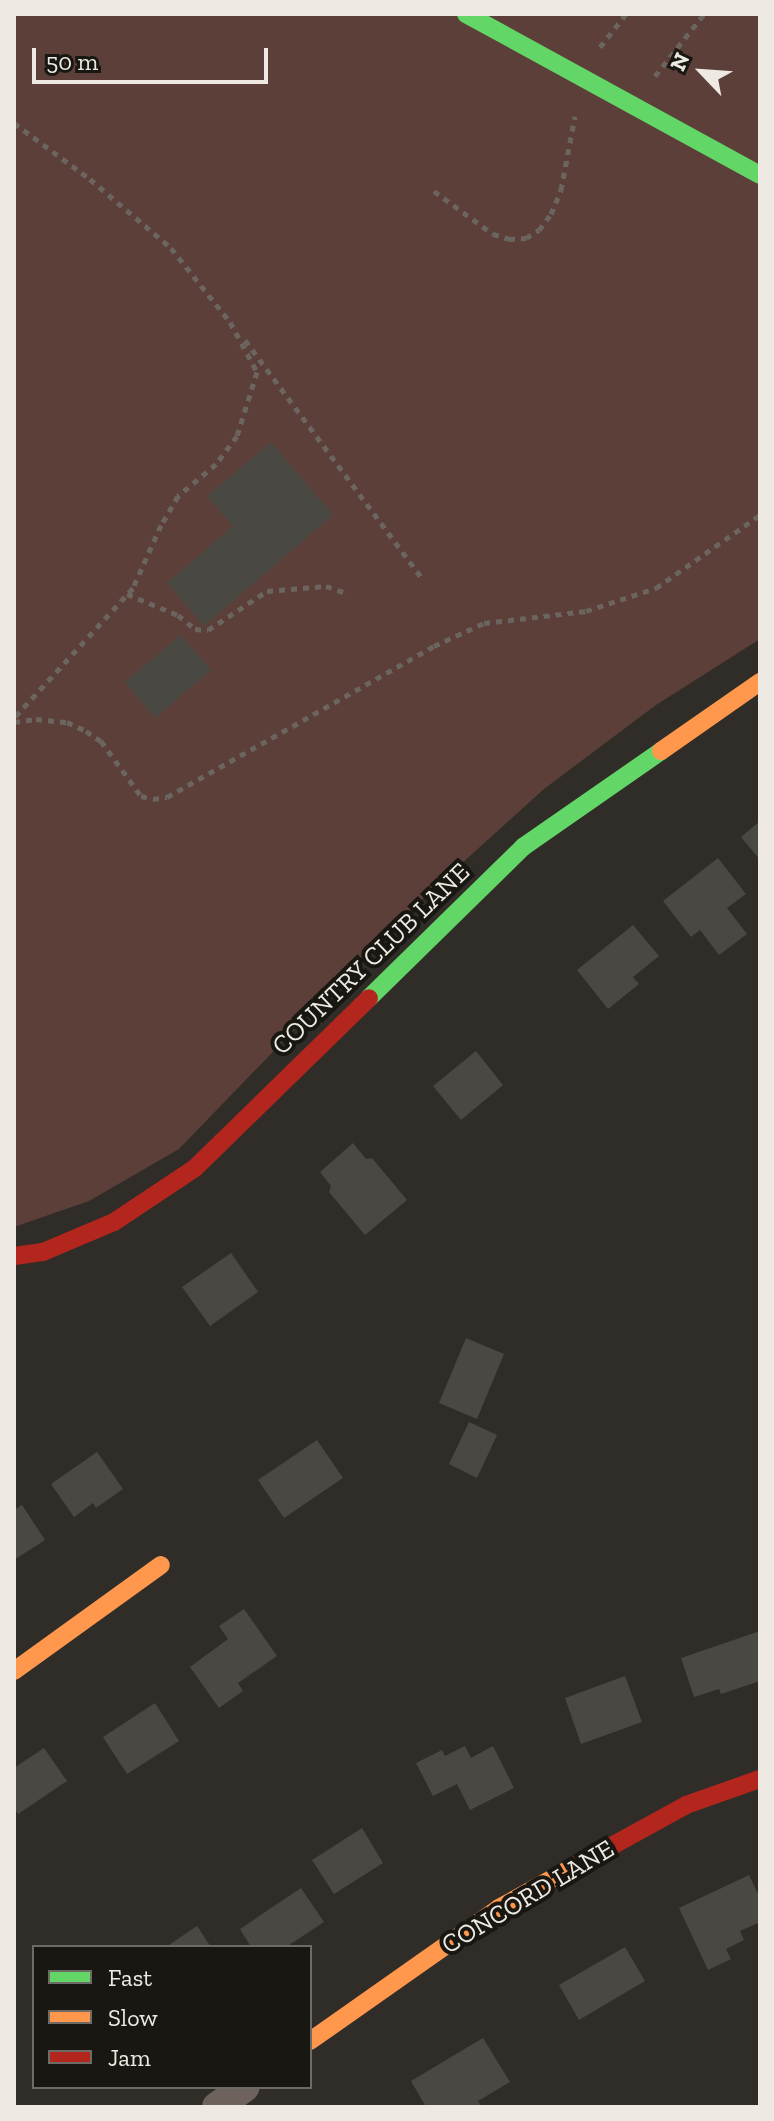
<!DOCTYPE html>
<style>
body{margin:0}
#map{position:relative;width:774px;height:2121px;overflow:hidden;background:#302d28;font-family:"Zilla Slab",serif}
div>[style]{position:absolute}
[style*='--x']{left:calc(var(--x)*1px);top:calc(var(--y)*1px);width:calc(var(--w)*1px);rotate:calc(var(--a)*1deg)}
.green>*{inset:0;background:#5d3f39}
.building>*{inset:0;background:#494842}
.path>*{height:5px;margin-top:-2.5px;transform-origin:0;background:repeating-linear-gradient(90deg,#6b645f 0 6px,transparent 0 12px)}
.street>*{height:30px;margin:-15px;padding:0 15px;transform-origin:15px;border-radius:15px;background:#6d635c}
.fast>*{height:18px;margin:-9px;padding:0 9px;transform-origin:9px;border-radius:9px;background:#63d668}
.slow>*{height:18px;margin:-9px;padding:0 9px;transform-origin:9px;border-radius:9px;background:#ff974d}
.jam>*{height:18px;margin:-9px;padding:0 9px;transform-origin:9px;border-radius:9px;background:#b3261e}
span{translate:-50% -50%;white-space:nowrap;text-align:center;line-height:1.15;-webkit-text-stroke:8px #191712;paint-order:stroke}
.street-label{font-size:26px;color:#eeeae3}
.frame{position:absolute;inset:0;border:16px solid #eeeae3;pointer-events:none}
.legend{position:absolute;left:32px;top:1945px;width:280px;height:144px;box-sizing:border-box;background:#191712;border:2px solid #6e6b66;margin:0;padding:10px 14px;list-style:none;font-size:24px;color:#eeeae3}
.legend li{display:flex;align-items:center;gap:16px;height:40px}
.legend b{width:40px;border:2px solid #6e6b66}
.north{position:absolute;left:662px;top:32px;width:80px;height:80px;-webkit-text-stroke:6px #191712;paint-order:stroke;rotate:295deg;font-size:22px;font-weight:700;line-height:32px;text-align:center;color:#eeeae3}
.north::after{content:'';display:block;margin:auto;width:28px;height:36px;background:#eeeae3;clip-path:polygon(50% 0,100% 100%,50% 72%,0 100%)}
.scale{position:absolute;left:32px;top:48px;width:236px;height:36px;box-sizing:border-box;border:4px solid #eeeae3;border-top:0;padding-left:10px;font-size:24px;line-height:28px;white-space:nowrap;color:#eeeae3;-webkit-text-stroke:6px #191712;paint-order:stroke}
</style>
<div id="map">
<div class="green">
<div style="clip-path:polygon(14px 14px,760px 14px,760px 639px,656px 705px,544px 789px,410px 910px,179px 1149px,89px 1201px,14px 1227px)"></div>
</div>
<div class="building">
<div style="clip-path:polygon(271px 442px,333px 515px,204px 626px,167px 583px,233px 526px,207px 496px)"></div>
<div style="clip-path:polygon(181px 635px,211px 670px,155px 718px,125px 682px)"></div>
<div style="clip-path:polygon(760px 821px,760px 860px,741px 837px)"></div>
<div style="clip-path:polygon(718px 858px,746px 894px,727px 908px,747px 934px,719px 955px,700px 930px,691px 937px,663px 901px)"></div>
<div style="clip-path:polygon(633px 925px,659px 956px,633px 977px,639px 984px,608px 1009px,577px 970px)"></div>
<div style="clip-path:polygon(476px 1051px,503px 1085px,461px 1120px,433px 1086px)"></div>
<div style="clip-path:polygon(353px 1143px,366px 1159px,372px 1158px,407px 1200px,365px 1235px,329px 1192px,331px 1186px,320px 1172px)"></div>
<div style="clip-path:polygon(231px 1253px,258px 1292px,210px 1326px,182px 1287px)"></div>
<div style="clip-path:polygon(466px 1338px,504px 1354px,477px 1419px,439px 1403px)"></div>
<div style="clip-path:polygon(469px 1422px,497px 1435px,477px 1478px,449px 1464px)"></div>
<div style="clip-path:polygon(317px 1440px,343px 1478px,284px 1518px,258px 1480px)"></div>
<div style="clip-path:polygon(97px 1452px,123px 1489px,96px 1508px,93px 1503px,74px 1517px,51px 1484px)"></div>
<div style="clip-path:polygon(22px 1505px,45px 1540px,14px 1560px,14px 1510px)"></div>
<div style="clip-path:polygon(244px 1609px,277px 1656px,238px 1683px,243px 1691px,219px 1708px,190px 1667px,228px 1639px,219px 1626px)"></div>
<div style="clip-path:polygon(760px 1631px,760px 1681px,721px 1694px,719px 1689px,694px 1697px,681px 1658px)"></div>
<div style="clip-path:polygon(625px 1676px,642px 1722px,581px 1744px,565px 1698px)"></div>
<div style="clip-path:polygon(155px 1703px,179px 1741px,127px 1774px,103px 1737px)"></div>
<div style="clip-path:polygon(465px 1746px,471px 1758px,493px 1746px,514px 1788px,470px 1810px,457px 1784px,433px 1796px,416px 1763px,442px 1750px,445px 1756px)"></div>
<div style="clip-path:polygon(44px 1748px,67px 1781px,18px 1814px,14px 1808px,14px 1768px)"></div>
<div style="clip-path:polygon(362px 1828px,383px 1863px,334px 1894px,312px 1860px)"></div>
<div style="clip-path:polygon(749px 1875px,760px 1898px,760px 1922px,740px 1931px,744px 1940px,726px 1949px,731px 1959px,708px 1970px,679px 1908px)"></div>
<div style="clip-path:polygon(301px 1888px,324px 1922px,286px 1947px,251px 1947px,240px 1929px)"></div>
<div style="clip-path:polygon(197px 1926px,211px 1947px,166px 1947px)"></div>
<div style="clip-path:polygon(625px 1947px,645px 1981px,579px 2020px,559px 1985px)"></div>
<div style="clip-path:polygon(483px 2038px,510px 2082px,478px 2101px,482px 2107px,426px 2107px,411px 2081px)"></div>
</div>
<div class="path">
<div style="--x:600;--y:47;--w:42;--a:-51.8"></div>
<div style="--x:655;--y:76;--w:79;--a:-51.7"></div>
<div style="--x:14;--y:123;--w:94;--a:36.4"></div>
<div style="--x:90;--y:179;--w:106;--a:40.4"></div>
<div style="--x:171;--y:248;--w:95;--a:51.4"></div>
<div style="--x:230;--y:322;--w:57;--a:61.6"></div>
<div style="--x:257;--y:372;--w:67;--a:107.4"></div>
<div style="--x:237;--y:436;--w:35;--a:127"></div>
<div style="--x:216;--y:464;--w:50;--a:139.9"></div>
<div style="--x:178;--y:496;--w:34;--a:120"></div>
<div style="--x:161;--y:525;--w:69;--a:114"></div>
<div style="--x:133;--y:588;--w:176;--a:132.5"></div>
<div style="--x:434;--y:191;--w:73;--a:36.1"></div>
<div style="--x:493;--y:234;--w:17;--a:17"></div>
<div style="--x:509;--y:239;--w:17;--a:-3"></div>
<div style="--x:526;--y:238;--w:15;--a:-32"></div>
<div style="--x:539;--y:230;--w:20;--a:-53"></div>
<div style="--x:551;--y:214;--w:26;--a:-67"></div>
<div style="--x:561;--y:190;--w:75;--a:-79.3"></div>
<div style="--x:245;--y:340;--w:299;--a:53.4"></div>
<div style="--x:127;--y:594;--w:55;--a:22.4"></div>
<div style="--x:178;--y:615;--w:22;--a:39"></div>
<div style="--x:195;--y:629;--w:13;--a:4"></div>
<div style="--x:208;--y:630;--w:71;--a:-33.5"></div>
<div style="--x:267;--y:591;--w:59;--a:-4.8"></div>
<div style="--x:326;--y:586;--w:24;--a:19"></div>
<div style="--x:14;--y:722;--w:22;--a:-8"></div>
<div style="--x:36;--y:719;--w:31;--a:6"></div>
<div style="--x:67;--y:722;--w:21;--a:25"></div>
<div style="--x:86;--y:731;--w:18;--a:34"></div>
<div style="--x:101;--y:741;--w:68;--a:54"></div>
<div style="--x:141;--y:796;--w:12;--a:14"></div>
<div style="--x:153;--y:799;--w:14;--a:-8"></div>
<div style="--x:167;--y:797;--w:307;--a:-29.5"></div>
<div style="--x:434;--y:646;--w:55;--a:-24.7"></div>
<div style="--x:484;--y:623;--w:103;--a:-6.7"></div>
<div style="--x:586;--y:611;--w:74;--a:-18.2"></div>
<div style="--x:656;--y:588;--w:127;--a:-35.1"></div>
</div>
<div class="street">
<div style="--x:217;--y:2107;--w:34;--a:-36"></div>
</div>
<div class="fast">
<div style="--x:466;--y:14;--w:335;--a:28.7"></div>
<div style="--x:369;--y:998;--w:216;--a:-44.4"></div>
<div style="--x:523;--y:847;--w:168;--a:-34.8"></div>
</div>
<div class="slow">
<div style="--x:661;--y:751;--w:121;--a:-34.9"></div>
<div style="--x:14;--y:1671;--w:181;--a:-35.8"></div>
<div style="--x:310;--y:2041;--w:231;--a:-35.1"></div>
<div style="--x:499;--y:1908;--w:89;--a:-28.9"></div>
</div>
<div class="jam">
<div style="--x:14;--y:1256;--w:29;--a:-8"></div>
<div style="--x:43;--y:1252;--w:77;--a:-22.9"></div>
<div style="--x:114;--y:1222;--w:97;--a:-33.7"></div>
<div style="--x:195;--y:1168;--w:243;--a:-44.3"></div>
<div style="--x:577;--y:1865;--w:124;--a:-28.8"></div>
<div style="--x:686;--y:1805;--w:78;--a:-19.4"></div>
</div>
<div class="street-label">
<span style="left:371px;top:959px;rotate:-44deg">COUNTRY CLUB LANE</span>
<span style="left:528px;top:1897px;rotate:-31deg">CONCORD LANE</span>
</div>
<div class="frame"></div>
<ul class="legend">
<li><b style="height:10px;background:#63d668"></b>Fast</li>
<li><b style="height:10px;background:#ff974d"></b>Slow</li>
<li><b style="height:10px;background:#b3261e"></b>Jam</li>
</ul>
<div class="north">N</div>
<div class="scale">50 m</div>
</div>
